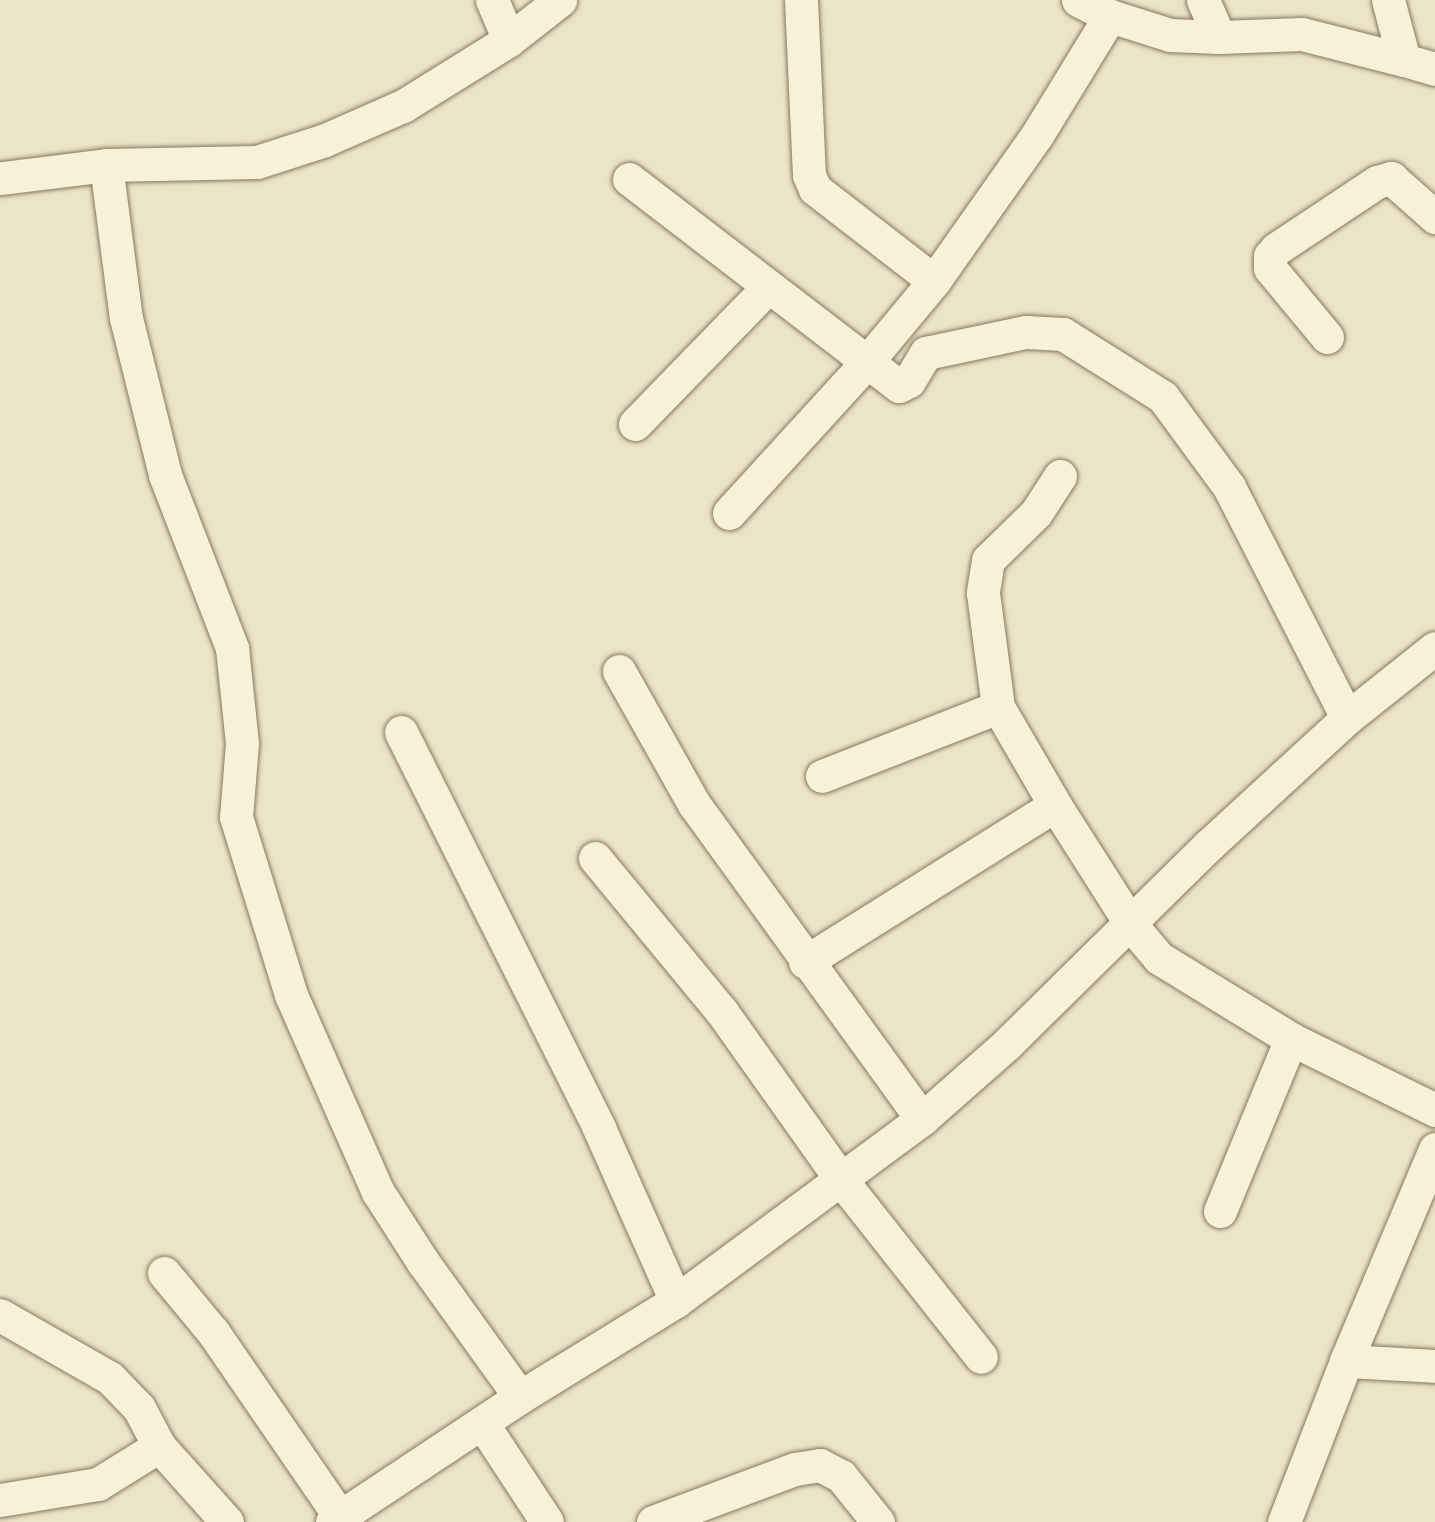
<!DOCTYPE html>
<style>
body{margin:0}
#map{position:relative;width:1435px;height:1522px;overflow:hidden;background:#ece4c7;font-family:"Roboto Serif",serif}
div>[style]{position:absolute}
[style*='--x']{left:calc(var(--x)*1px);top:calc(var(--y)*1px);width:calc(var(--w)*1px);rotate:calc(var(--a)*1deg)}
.roads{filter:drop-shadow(0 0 2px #86775e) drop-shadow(0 0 2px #86775e)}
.street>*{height:33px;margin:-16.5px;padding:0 16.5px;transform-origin:16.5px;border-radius:16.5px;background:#f7f1da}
span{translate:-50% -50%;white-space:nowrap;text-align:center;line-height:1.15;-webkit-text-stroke:4.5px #f3edd7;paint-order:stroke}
</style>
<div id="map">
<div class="roads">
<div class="street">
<div style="--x:492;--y:0;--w:43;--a:67"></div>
<div style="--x:801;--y:0;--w:175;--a:87.4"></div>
<div style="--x:809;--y:175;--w:15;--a:67"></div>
<div style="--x:815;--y:189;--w:150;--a:37.7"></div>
<div style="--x:1078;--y:0;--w:36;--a:27"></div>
<div style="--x:1110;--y:16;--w:63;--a:17.6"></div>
<div style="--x:1170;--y:35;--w:49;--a:2.3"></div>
<div style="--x:1203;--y:0;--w:40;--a:66.6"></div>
<div style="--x:1219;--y:37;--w:83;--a:-2.1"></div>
<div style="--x:1302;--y:34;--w:105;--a:14.3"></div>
<div style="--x:1388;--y:0;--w:62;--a:75.1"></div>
<div style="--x:1404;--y:60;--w:32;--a:16"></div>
<div style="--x:106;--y:165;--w:154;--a:82.6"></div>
<div style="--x:126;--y:318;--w:162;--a:76"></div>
<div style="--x:165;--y:475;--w:186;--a:68.8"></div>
<div style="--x:232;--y:648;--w:96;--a:84"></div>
<div style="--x:242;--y:743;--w:74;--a:94.6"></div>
<div style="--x:236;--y:817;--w:186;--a:72.8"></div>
<div style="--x:291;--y:995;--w:215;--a:66.2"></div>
<div style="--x:378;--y:1192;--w:83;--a:57.3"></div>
<div style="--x:423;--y:1262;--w:166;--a:54.3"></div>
<div style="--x:2;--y:178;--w:105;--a:-7.1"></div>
<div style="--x:106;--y:165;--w:151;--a:-1.1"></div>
<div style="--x:257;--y:162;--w:71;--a:-17.9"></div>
<div style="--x:325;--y:140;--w:85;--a:-23.6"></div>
<div style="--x:403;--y:106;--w:125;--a:-31.9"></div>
<div style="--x:509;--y:40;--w:65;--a:-38.1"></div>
<div style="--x:629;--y:179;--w:340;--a:37.5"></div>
<div style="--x:899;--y:386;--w:11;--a:-27"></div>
<div style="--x:909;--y:381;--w:33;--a:-59"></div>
<div style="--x:926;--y:353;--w:102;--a:-11.9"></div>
<div style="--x:1026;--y:332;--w:37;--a:3"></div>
<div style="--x:1063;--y:334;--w:118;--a:32.2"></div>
<div style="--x:1163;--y:397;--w:112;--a:53.7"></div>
<div style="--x:1229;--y:487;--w:259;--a:62.9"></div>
<div style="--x:1327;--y:337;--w:89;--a:-129.6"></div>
<div style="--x:1270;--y:268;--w:12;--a:-90"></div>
<div style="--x:1270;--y:256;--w:9;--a:-49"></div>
<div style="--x:1276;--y:249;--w:121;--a:-33.6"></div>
<div style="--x:1377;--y:182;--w:15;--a:-16"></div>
<div style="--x:1391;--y:178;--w:59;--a:41.6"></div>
<div style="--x:635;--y:424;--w:191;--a:-45.8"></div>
<div style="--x:1060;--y:476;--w:44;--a:123"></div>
<div style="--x:1036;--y:513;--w:67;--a:135.6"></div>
<div style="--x:988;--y:560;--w:33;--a:99"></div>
<div style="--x:983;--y:593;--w:115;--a:82.5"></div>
<div style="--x:998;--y:707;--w:113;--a:59.8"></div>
<div style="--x:1055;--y:805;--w:143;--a:57.5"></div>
<div style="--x:1132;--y:926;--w:42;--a:49.8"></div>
<div style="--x:1159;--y:958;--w:155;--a:31.5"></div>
<div style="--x:1291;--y:1039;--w:161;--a:26.2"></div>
<div style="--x:729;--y:513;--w:203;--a:-47.6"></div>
<div style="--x:866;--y:363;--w:107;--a:-50.3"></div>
<div style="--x:934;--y:281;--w:179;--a:-54.8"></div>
<div style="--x:1037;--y:135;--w:140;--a:-58.5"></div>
<div style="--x:619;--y:671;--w:153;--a:60.6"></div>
<div style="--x:694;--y:804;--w:389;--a:54.1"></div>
<div style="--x:401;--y:732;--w:443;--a:63.4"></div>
<div style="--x:599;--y:1128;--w:189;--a:66"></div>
<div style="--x:822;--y:776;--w:189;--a:-21.4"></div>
<div style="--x:595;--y:858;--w:200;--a:50.5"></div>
<div style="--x:722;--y:1012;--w:207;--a:54.6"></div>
<div style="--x:842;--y:1181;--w:224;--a:51.7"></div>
<div style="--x:805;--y:962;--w:295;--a:-32.1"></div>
<div style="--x:1220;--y:1211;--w:186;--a:-67.6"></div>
<div style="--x:164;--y:1273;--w:77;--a:50.3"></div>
<div style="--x:213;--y:1332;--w:224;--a:55.5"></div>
<div style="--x:0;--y:1315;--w:127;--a:29.8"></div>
<div style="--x:110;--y:1378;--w:42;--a:46"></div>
<div style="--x:139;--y:1408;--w:43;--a:62.2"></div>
<div style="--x:159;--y:1446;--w:102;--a:48.2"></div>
<div style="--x:1346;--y:1361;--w:89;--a:3.2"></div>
<div style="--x:482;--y:1423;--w:118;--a:56.7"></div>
<div style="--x:0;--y:1500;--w:99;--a:-9.3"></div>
<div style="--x:98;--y:1484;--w:72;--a:-31.9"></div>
<div style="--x:332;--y:1522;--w:226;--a:-33.6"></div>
<div style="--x:520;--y:1397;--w:183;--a:-31.6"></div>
<div style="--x:676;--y:1301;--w:306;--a:-36.5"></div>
<div style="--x:922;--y:1119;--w:113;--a:-41.4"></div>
<div style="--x:1007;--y:1044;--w:284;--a:-44.6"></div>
<div style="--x:1209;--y:845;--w:188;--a:-42.6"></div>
<div style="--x:1347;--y:718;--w:112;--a:-38.5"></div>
<div style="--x:653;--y:1522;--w:152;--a:-20.5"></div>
<div style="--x:795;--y:1469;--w:25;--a:-9"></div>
<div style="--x:820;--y:1465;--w:24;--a:28"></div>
<div style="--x:841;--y:1476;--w:59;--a:51.2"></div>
<div style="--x:1284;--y:1522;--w:173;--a:-68.9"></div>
<div style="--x:1346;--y:1361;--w:230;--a:-67.2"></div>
</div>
</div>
</div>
